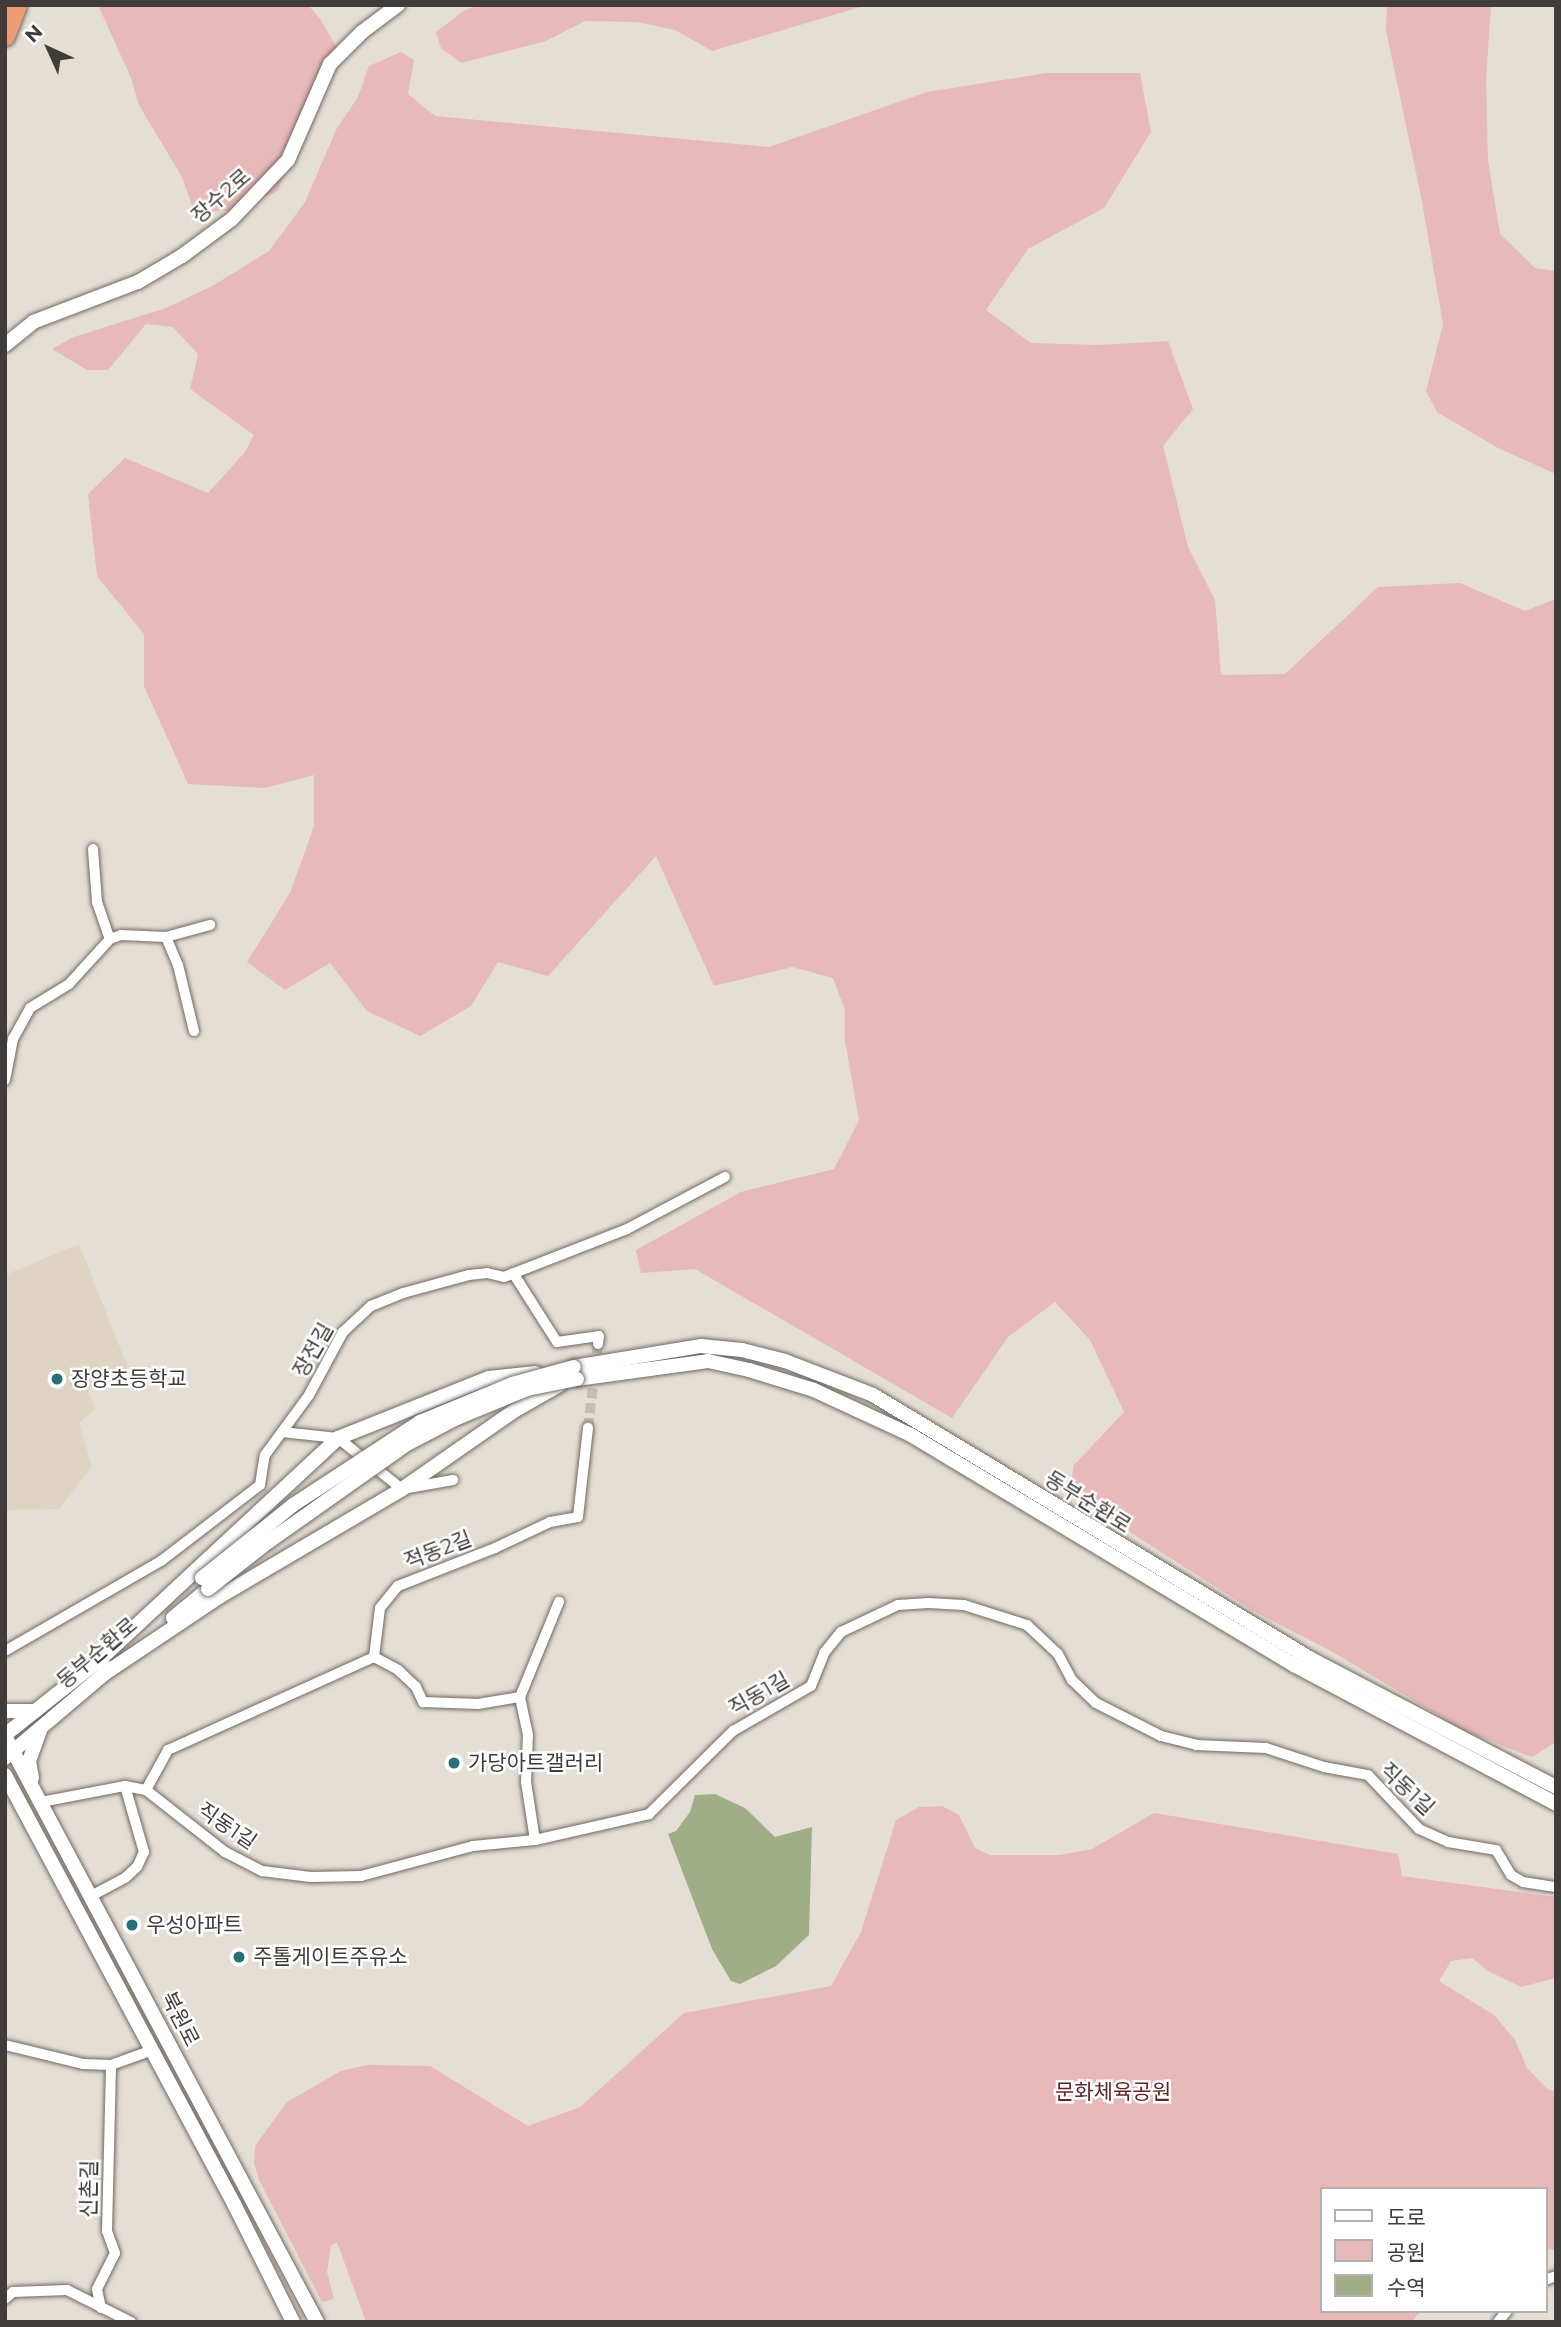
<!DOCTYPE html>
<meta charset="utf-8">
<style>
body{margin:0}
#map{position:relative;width:1561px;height:2327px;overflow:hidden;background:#e5ded5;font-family:Montserrat,"Noto Sans KR",sans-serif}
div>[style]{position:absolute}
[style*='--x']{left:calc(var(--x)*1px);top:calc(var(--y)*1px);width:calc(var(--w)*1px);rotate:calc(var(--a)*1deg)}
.built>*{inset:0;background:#dfd3c4}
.green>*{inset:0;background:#e7b9b8}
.water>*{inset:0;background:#9fae87}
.minor-tunnel>*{height:10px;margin-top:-5px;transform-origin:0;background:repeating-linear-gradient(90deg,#c4beb6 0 10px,transparent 0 15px)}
.roads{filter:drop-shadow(0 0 2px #6f6961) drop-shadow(0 0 2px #6f6961)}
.minor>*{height:10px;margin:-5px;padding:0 5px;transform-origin:5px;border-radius:5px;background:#fff}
.tertiary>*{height:14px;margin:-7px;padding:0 7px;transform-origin:7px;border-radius:7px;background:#fff}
.motorway>*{height:19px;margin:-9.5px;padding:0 9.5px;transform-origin:9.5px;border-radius:9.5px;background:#ed9c75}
.bridges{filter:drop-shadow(0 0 2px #6f6961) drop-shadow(0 0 2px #6f6961)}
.tertiary-bridge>*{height:14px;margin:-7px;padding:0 7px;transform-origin:7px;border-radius:7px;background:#fff}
.dots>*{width:19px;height:19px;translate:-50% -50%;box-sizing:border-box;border:4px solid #fff;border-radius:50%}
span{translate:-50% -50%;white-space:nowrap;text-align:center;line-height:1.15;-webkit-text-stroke:5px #fff;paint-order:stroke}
.street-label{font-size:21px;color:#3f3c39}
.poi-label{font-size:21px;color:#3f3c39}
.left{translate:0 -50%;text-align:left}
.park-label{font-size:21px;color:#622628}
.frame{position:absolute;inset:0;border:7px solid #3f3c39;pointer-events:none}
.legend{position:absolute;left:1320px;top:2187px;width:228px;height:126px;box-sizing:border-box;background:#fff;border:2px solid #b2b1b0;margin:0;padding:9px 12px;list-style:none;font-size:21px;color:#3f3c39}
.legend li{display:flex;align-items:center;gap:14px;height:35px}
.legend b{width:35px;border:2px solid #b2b1b0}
.north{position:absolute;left:14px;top:14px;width:70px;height:70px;-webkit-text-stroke:5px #fff;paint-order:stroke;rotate:315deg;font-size:19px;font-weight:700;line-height:28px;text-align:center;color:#3f3c39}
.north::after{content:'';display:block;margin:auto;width:24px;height:32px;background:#3f3c39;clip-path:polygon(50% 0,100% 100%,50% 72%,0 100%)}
</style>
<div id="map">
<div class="built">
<div style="clip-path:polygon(79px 1244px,128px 1368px,88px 1389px,95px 1409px,79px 1423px,92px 1467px,59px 1509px,5px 1510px,5px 1275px)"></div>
</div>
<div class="green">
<div style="clip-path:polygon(98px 5px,308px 5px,321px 20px,341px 55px,296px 140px,278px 191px,229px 211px,194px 211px,182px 177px,139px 105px,131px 78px)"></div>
<div style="clip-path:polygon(480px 5px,867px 5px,712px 51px,675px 30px,637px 22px,585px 21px,546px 41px,461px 63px,441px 48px,436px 32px,465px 10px)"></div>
<div style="clip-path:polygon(1387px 5px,1491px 5px,1486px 80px,1488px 161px,1500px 234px,1535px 268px,1556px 271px,1556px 474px,1498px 448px,1437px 412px,1426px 391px,1443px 324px,1421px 196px,1386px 31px)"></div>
<div style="clip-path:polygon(401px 52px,414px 60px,408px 94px,435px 116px,769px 147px,927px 92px,1047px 73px,1140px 73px,1151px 132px,1104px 208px,1028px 249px,986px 310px,1031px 343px,1098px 345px,1168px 341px,1193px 409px,1163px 446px,1188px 547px,1215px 600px,1221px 675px,1285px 674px,1378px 587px,1460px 583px,1525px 611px,1556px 599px,1556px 1742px,1532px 1757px,1465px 1731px,1331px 1651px,1253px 1611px,1069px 1493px,1074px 1465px,1124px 1412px,1090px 1340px,1055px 1302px,1008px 1337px,952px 1418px,695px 1269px,641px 1273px,636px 1250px,741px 1192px,834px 1169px,859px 1120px,845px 1041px,845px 1010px,833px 978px,792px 967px,714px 986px,656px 856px,548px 976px,498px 962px,471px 1006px,420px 1036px,367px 1011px,330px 963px,285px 990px,247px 962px,290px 893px,314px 826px,314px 775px,265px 788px,188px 784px,144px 686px,144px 634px,97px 576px,88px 494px,125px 458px,208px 493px,245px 452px,254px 435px,190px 389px,198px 354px,173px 327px,146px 324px,108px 370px,87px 370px,52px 349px,74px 337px,166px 308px,214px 285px,269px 251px,305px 202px,337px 128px,358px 97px,369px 66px)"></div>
<div style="clip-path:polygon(942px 1806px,959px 1815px,975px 1848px,990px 1855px,1060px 1855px,1092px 1849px,1154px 1813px,1398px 1854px,1402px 1876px,1556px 1897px,1556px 1978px,1521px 1987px,1488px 1971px,1472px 1958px,1451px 1961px,1439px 1981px,1494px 2015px,1515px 2040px,1527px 2068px,1547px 2089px,1556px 2092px,1556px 2250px,1545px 2249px,1545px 2189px,1321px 2189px,1321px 2311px,1426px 2311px,1418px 2314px,1412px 2322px,366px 2322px,337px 2242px,331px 2246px,327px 2272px,334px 2299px,322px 2302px,259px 2180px,254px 2163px,255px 2146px,287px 2102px,341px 2071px,367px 2065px,430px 2066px,528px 2126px,580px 2107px,684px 2013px,831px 1986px,861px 1932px,896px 1820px,919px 1807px)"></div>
</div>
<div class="water">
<div style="clip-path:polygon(715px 1794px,745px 1808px,775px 1837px,812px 1827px,809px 1935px,776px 1966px,740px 1984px,731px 1981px,712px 1949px,668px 1834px,676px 1831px,690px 1812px,695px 1795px)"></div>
</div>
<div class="minor-tunnel">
<div style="--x:588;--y:1428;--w:85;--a:-83.2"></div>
</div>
<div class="roads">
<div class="minor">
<div style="--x:93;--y:849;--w:53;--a:85.7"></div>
<div style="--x:97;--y:902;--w:39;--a:71"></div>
<div style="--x:166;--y:937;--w:30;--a:67"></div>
<div style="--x:178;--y:965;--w:68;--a:76.4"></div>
<div style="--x:5;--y:1080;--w:42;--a:-79"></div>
<div style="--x:13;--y:1039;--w:35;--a:-61"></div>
<div style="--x:30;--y:1008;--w:46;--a:-31.6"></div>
<div style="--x:69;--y:984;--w:61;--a:-47.7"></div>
<div style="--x:110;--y:939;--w:12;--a:-20"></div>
<div style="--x:121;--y:935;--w:45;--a:2.5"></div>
<div style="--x:166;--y:937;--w:46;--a:-15.3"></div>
<div style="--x:513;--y:1273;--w:82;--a:57.5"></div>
<div style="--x:557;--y:1342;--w:42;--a:-8.1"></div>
<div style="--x:599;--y:1336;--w:8;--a:97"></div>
<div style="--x:282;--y:1432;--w:56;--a:6.1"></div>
<div style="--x:338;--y:1438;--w:82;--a:38.6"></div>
<div style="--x:402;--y:1489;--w:52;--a:-10"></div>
<div style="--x:5;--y:1651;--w:180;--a:-30"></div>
<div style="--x:161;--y:1561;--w:125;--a:-37.5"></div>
<div style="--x:260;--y:1485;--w:30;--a:-81"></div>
<div style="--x:265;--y:1455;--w:74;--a:-53.7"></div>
<div style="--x:309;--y:1395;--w:72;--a:-61.6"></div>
<div style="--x:343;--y:1332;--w:38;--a:-43"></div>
<div style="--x:371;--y:1306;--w:35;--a:-22"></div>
<div style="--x:403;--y:1293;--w:68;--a:-15.3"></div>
<div style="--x:469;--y:1275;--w:18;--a:-6"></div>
<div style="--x:487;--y:1273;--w:17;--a:13"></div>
<div style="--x:504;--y:1277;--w:132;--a:-21.3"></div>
<div style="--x:627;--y:1229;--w:111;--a:-28"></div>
<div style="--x:374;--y:1657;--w:27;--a:28"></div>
<div style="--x:398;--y:1670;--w:25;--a:43"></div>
<div style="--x:416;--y:1687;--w:17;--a:65"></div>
<div style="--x:423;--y:1702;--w:55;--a:2.1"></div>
<div style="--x:478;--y:1704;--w:43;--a:-9.5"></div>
<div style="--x:146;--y:1790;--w:46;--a:-61.2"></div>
<div style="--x:168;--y:1750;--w:226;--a:-24.3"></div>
<div style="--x:374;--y:1657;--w:49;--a:-83"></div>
<div style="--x:380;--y:1608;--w:28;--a:-51"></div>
<div style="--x:398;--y:1586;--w:104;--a:-21.4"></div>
<div style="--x:495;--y:1548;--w:61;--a:-25.3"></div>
<div style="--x:550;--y:1522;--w:28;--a:-10"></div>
<div style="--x:578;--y:1517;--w:90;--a:-83.6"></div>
<div style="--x:41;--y:1802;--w:86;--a:-10.8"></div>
<div style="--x:125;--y:1786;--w:21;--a:11"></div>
<div style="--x:146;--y:1790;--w:100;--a:38.1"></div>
<div style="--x:225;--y:1852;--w:42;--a:27.2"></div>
<div style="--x:262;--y:1871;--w:49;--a:7"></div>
<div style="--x:311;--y:1877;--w:50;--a:-1.1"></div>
<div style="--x:361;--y:1876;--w:116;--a:-15"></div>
<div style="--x:473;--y:1846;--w:62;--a:-5.5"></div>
<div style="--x:535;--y:1840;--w:117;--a:-12.8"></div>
<div style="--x:649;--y:1814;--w:118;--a:-44.7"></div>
<div style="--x:733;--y:1731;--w:90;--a:-30"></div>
<div style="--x:811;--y:1686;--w:35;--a:-68"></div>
<div style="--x:824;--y:1653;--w:27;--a:-51"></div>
<div style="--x:841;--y:1632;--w:63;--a:-25.3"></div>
<div style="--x:898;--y:1605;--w:30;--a:-4"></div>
<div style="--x:928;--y:1603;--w:36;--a:3"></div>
<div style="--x:964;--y:1605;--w:66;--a:17.6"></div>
<div style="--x:1027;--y:1625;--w:42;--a:43.1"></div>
<div style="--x:1058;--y:1654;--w:30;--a:62"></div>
<div style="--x:1072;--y:1680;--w:33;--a:44"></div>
<div style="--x:1096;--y:1703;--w:73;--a:26.9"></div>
<div style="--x:1161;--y:1736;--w:36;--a:14"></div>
<div style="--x:1196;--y:1745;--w:70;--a:2.5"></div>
<div style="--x:1266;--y:1748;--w:61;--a:18.1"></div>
<div style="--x:1324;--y:1767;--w:45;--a:10.3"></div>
<div style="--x:1368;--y:1775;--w:74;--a:46.6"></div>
<div style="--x:1419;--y:1829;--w:32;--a:24"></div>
<div style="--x:1448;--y:1842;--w:49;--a:9.5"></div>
<div style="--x:1496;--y:1850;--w:29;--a:59"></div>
<div style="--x:1511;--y:1875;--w:14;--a:30"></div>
<div style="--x:1523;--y:1882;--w:33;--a:9"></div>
<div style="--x:535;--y:1840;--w:59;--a:-98.8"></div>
<div style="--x:526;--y:1782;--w:47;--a:-87.6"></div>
<div style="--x:528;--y:1735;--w:39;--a:-102"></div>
<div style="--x:520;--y:1697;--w:103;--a:-67.7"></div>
<div style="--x:91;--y:1896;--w:38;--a:-28"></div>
<div style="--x:125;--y:1878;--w:16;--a:-43"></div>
<div style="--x:137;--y:1867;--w:17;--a:-65"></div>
<div style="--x:144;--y:1852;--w:69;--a:-106.1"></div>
<div style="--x:5;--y:2045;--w:80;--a:13.7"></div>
<div style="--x:83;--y:2064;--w:28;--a:2"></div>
<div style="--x:111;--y:2065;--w:45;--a:-19.7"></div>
<div style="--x:1545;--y:2280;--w:12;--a:-20"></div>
<div style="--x:5;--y:2299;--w:11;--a:-41"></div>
<div style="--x:13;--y:2292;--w:54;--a:-2.1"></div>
<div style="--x:67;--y:2290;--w:72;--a:26.6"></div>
<div style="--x:101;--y:2308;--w:19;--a:-102"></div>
<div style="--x:97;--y:2289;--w:40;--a:-63.4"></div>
<div style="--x:115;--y:2253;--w:23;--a:-110"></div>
<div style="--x:107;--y:2231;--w:166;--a:-88.6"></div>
<div style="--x:1498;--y:2322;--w:14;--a:-51"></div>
</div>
<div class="tertiary">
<div style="--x:5;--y:345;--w:36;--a:-39"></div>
<div style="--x:33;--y:322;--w:112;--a:-20.9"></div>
<div style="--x:138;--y:282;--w:51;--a:-30.6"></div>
<div style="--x:182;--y:256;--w:62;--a:-36.5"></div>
<div style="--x:232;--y:219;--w:81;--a:-46.5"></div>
<div style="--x:288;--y:160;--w:105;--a:-66.4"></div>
<div style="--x:330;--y:64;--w:45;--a:-45"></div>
<div style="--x:362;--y:32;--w:45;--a:-36.9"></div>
<div style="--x:574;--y:1367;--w:129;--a:-9.4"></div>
<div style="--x:701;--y:1346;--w:41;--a:5.6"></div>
<div style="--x:742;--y:1350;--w:44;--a:14.3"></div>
<div style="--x:785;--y:1361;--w:94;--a:21.1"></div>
<div style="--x:873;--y:1395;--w:511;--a:31.08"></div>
<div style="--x:1311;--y:1659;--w:276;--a:27.6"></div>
<div style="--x:577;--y:1379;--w:132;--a:-7.8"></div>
<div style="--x:708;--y:1361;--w:42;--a:12.4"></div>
<div style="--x:749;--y:1370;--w:68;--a:17.1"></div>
<div style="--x:814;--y:1390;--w:107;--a:24.9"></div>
<div style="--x:911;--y:1435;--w:447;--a:31"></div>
<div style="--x:1294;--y:1665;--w:297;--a:27.9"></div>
<div style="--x:173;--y:1618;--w:45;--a:-39.6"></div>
<div style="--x:95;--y:1664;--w:332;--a:-42.9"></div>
<div style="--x:338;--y:1438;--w:162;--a:-21.7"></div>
<div style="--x:489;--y:1378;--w:47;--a:-6.1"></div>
<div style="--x:104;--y:1674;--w:138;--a:-33.8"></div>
<div style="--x:219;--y:1597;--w:212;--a:-30.5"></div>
<div style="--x:402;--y:1489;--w:136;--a:-34.9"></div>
<div style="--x:514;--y:1411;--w:54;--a:-29.9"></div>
<div style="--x:5;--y:1711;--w:30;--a:0"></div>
<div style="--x:5;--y:1735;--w:124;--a:-38.4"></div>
<div style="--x:5;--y:1736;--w:664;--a:61.97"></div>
<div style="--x:5;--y:1758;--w:139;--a:-40.3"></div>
<div style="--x:5;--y:1775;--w:486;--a:61.9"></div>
<div style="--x:234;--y:2204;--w:132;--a:63.4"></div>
<div style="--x:32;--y:1778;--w:17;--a:-100"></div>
<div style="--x:29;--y:1761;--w:32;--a:-70"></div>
</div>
<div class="motorway">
<div style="--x:5;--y:36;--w:33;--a:-69"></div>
</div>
</div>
<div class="bridges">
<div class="tertiary-bridge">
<div style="--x:202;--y:1578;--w:117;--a:-38.7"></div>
<div style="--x:293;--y:1505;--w:152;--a:-33.2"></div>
<div style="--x:420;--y:1422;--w:100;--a:-22.4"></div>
<div style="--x:512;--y:1384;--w:64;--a:-15.3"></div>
<div style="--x:208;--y:1589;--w:76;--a:-38.1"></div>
<div style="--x:268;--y:1542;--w:170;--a:-35.2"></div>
<div style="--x:407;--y:1444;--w:56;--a:-27.5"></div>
<div style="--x:457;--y:1418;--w:76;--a:-22.5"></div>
<div style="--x:527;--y:1389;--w:51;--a:-11.3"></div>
</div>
</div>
<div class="dots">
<div style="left:57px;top:1379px;background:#267177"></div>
<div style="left:454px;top:1763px;background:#267177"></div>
<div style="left:132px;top:1925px;background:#267177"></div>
<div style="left:239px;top:1957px;background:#267177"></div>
</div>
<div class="street-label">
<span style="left:221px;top:196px;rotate:-41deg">장수2로</span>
<span style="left:313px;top:1350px;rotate:-60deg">장전길</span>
<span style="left:1088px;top:1502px;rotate:32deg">동부순환로</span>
<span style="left:438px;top:1550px;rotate:-21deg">적동2길</span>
<span style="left:97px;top:1653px;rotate:-40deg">동부순환로</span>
<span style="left:759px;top:1694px;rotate:-30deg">직동1길</span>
<span style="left:1407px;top:1789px;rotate:43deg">직동1길</span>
<span style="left:227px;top:1826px;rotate:34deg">직동1길</span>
<span style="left:180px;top:2019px;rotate:63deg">북원로</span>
<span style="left:89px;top:2189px;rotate:-89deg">신촌길</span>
</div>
<div class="poi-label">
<span class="left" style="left:71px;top:1379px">장양초등학교</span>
<span class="left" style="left:468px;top:1763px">가당아트갤러리</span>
<span class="left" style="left:146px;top:1925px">우성아파트</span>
<span class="left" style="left:253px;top:1957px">주톨게이트주유소</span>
</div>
<div class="park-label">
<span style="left:1113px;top:2092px">문화체육공원</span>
</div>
<div class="frame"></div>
<ul class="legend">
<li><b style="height:9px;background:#fff"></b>도로</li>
<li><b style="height:19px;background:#e7b9b8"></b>공원</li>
<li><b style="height:19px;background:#9fae87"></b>수역</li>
</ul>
<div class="north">N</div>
</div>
